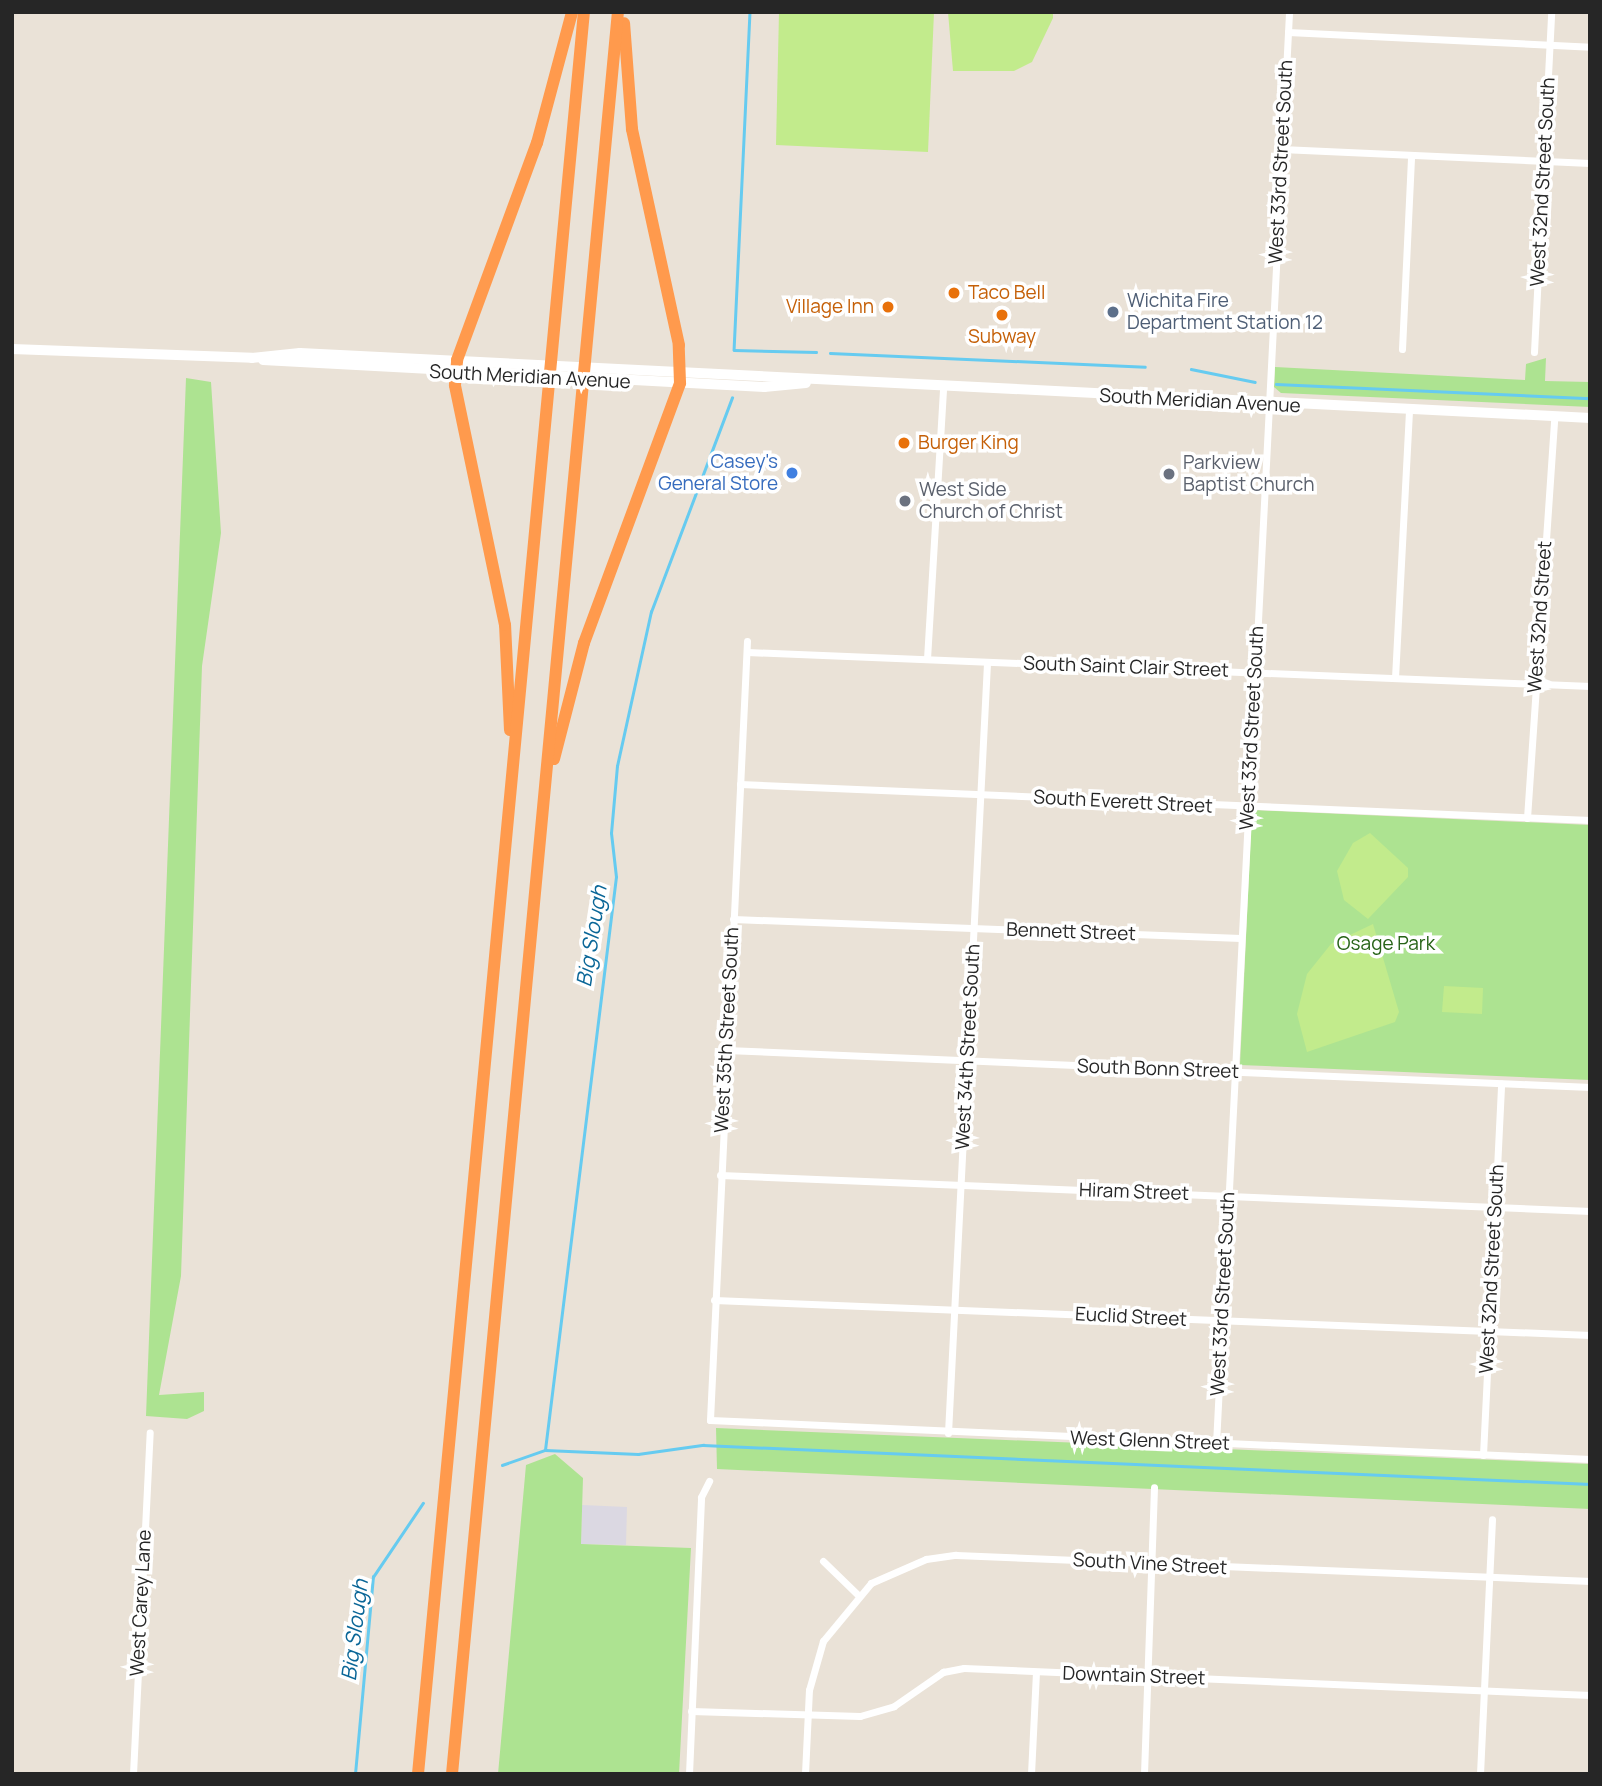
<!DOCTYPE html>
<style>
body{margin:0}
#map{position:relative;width:1602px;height:1786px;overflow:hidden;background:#eae2d7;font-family:Manrope,sans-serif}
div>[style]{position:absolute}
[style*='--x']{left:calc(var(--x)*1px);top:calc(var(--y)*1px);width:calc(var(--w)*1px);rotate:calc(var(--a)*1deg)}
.industrial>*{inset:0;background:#dbd8e2}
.green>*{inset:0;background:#ade391}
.pitch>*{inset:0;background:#c2eb8c}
.stream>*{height:2.5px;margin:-1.25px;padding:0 1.25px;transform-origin:1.25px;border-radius:1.25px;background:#66cbf0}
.minor>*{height:7px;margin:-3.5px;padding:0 3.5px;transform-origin:3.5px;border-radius:3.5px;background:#fff}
.secondary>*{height:10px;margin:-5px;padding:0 5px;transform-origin:5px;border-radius:5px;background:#fff}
.motorway>*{height:12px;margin:-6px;padding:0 6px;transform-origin:6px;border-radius:6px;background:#ff9a4d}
.dots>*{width:19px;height:19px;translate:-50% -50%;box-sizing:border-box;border:4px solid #fff;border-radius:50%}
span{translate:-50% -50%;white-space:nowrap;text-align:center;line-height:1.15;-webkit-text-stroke:7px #fff;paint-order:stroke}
.street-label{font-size:19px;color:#262626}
.food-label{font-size:19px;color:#c56008}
.left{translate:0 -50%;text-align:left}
.right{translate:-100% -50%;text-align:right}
.service-label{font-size:19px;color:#4e5e75}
.shop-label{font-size:19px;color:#366cbe}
.worship-label{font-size:19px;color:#5b616d}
.park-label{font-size:19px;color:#276317}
.water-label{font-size:21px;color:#0a6697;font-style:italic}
.frame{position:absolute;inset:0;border:14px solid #262626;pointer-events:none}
</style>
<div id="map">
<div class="industrial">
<div style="clip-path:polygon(582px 1505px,627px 1507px,626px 1545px,581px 1544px)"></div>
</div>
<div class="green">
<div style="clip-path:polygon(1546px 358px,1545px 381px,1590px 382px,1590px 407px,1281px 393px,1274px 387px,1275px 367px,1525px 380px,1526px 364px)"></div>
<div style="clip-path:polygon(186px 378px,211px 382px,221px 533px,202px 666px,181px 1276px,159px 1395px,204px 1392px,204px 1411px,187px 1419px,146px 1416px)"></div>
<div style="clip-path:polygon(1252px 810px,1590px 825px,1590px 1080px,1240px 1065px)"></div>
<div style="clip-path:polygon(716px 1428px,1590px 1464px,1590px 1509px,717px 1469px)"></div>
<div style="clip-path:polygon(555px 1454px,583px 1478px,581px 1544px,691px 1548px,679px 1774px,498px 1774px,526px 1465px)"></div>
</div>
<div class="pitch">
<div style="clip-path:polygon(779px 12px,934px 12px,928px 152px,776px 145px)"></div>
<div style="clip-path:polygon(948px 12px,1053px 12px,1053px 18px,1032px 62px,1014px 71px,953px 71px)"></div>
<div style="clip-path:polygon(1370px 833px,1408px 868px,1408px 877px,1368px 919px,1344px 900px,1337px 871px,1353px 843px)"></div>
<div style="clip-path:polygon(1373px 924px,1399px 1012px,1395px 1022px,1307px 1052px,1297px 1014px,1307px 974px,1331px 944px)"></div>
<div style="clip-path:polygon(1444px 986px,1483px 988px,1482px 1014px,1442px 1012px)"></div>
</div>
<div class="stream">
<div style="--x:750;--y:12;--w:338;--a:92.7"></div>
<div style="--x:734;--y:350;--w:82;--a:1.4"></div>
<div style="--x:830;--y:353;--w:315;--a:2.5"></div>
<div style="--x:1191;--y:369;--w:65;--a:11.5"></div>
<div style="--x:1276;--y:384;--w:314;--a:2.6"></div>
<div style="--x:545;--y:1450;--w:93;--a:2.5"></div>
<div style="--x:638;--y:1454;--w:66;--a:-7.9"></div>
<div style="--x:703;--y:1445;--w:888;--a:2.52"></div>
<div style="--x:502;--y:1465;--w:46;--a:-19.2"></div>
<div style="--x:545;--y:1450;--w:577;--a:-82.94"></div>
<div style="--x:616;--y:877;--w:44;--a:-96.5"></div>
<div style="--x:611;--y:833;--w:67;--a:-84.9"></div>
<div style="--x:617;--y:766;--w:158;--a:-77.6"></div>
<div style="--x:651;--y:612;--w:229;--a:-69.3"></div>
<div style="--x:355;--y:1774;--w:198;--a:-84.8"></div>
<div style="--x:373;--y:1577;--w:89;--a:-56"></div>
</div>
<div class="minor">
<div style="--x:1288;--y:32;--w:302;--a:2.8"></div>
<div style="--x:1281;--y:149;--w:309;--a:2.6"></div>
<div style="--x:1402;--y:349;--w:194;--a:-87.3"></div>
<div style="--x:1534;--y:352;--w:340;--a:-87.1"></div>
<div style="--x:747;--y:641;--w:780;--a:92.72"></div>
<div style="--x:710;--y:1420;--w:881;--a:2.54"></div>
<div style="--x:747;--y:652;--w:844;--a:2.31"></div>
<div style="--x:927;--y:659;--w:270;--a:-86.6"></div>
<div style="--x:1395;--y:678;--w:268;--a:-87"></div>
<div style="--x:740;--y:784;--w:851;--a:2.43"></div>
<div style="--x:1527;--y:818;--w:402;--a:-86.1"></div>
<div style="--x:733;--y:919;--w:508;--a:2.14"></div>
<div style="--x:726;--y:1050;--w:865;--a:2.45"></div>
<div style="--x:720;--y:1175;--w:871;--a:2.37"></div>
<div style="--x:714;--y:1300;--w:877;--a:2.29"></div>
<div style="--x:948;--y:1433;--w:772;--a:-87.1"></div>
<div style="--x:1216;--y:1444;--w:1434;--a:-87.08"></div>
<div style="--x:1483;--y:1455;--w:372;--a:-87.2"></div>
<div style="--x:823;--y:1561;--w:47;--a:44.1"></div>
<div style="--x:691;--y:1711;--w:169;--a:1.7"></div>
<div style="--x:860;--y:1716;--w:35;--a:-16"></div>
<div style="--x:894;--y:1706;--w:60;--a:-34.8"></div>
<div style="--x:943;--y:1672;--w:21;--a:-11"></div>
<div style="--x:964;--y:1668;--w:627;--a:2.47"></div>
<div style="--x:133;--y:1774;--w:342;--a:-87.2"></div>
<div style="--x:689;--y:1774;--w:277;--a:-87.5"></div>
<div style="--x:701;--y:1497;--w:18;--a:-63"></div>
<div style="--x:805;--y:1774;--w:84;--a:-87.3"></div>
<div style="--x:809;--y:1690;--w:51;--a:-74.1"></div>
<div style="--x:823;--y:1641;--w:75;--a:-50.4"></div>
<div style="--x:871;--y:1583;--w:60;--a:-23.6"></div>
<div style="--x:926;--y:1559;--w:30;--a:-8"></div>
<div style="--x:956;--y:1555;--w:635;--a:2.35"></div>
<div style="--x:1031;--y:1774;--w:102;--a:-87.2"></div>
<div style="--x:1144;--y:1774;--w:287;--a:-88"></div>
<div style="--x:1480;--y:1774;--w:255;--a:-87.3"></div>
</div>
<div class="secondary">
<div style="--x:12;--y:349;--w:240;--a:2.1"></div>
<div style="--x:252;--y:358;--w:48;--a:-5.9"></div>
<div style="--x:300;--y:353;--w:1292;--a:2.88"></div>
<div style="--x:263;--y:360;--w:502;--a:3.08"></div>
<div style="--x:764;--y:387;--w:42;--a:-5.4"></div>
</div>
<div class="motorway">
<div style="--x:510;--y:730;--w:105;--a:-92.7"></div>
<div style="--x:505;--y:625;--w:245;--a:-101.8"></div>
<div style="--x:455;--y:385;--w:25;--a:-85"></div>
<div style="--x:457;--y:360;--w:231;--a:-69.8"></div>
<div style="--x:537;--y:143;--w:136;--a:-75"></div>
<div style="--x:554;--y:759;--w:120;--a:-75.5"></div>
<div style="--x:584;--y:643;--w:277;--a:-69.7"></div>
<div style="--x:680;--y:383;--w:38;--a:-92"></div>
<div style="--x:679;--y:345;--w:221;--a:-102.3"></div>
<div style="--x:632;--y:129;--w:106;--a:-94.3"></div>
<div style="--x:418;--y:1774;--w:1770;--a:-84.62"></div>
<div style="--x:452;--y:1774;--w:1770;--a:-84.62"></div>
</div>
<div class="dots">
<div style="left:954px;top:293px;background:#e8710a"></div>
<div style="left:888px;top:307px;background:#e8710a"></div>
<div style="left:1113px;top:312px;background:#5c6f8a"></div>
<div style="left:1002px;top:315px;background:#e8710a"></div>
<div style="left:904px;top:443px;background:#e8710a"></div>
<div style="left:792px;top:473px;background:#3f7fe0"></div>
<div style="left:1169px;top:474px;background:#6b7280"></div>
<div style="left:905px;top:501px;background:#6b7280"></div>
</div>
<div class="street-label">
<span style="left:1281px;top:162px;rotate:-87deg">West 33rd Street South</span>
<span style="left:1543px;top:182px;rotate:-87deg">West 32nd Street South</span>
<span style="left:530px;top:377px;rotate:3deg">South Meridian Avenue</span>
<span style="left:1200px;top:401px;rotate:3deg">South Meridian Avenue</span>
<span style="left:1540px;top:617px;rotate:-86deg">West 32nd Street</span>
<span style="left:1126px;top:667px;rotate:2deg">South Saint Clair Street</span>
<span style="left:1252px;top:728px;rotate:-87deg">West 33rd Street South</span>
<span style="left:1123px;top:802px;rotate:3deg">South Everett Street</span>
<span style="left:1071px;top:932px;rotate:2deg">Bennett Street</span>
<span style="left:727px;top:1030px;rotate:-87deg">West 35th Street South</span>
<span style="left:968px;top:1047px;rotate:-87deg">West 34th Street South</span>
<span style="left:1158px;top:1069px;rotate:2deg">South Bonn Street</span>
<span style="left:1134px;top:1192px;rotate:2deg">Hiram Street</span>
<span style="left:1492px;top:1269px;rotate:-87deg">West 32nd Street South</span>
<span style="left:1223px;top:1294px;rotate:-87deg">West 33rd Street South</span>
<span style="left:1131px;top:1317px;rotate:3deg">Euclid Street</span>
<span style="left:1150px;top:1441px;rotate:2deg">West Glenn Street</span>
<span style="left:1150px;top:1564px;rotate:3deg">South Vine Street</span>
<span style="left:141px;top:1603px;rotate:-87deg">West Carey Lane</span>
<span style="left:1134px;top:1676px;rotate:2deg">Downtain Street</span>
</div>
<div class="food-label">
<span class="left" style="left:968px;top:293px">Taco Bell</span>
<span class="right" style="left:874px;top:307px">Village Inn</span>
<span style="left:1002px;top:337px">Subway</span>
<span class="left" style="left:918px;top:443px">Burger King</span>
</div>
<div class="service-label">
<span class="left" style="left:1127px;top:312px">Wichita Fire<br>Department Station 12</span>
</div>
<div class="shop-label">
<span class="right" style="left:778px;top:473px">Casey's<br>General Store</span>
</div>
<div class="worship-label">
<span class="left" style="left:1183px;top:474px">Parkview<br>Baptist Church</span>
<span class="left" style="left:919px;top:501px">West Side<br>Church of Christ</span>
</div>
<div class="park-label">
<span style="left:1386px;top:944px">Osage Park</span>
</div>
<div class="water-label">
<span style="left:591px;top:936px;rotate:-81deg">Big Slough</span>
<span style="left:354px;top:1630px;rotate:-83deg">Big Slough</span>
</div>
<div class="frame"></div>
</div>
